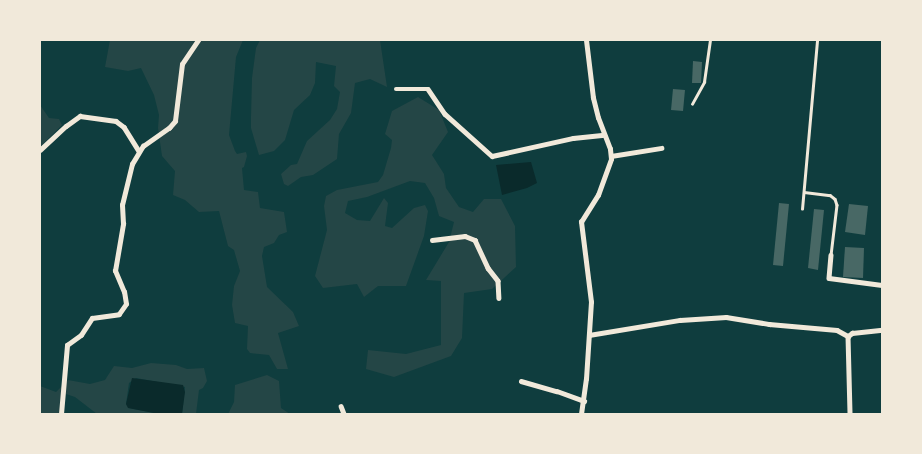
<!DOCTYPE html>
<style>
body{margin:0}
#map{position:relative;width:922px;height:454px;overflow:hidden;background:#0f3d3e;font-family:Quicksand,sans-serif}
div>[style]{position:absolute}
[style*='--x']{left:calc(var(--x)*1px);top:calc(var(--y)*1px);width:calc(var(--w)*1px);rotate:calc(var(--a)*1deg)}
.green>*{inset:0;background:#244646}
.water>*{inset:0;background:#0a2a2b}
.building>*{inset:0;background:#486865}
.service>*{height:2.5px;margin:-1.25px;padding:0 1.25px;transform-origin:1.25px;border-radius:1.25px;background:#f1e9da}
.minor>*{height:4.5px;margin:-2.25px;padding:0 2.25px;transform-origin:2.25px;border-radius:2.25px;background:#f1e9da}
span{translate:-50% -50%;white-space:nowrap;text-align:center;line-height:1.15;-webkit-text-stroke:5px #f1e9da;paint-order:stroke}
.frame{position:absolute;inset:0;border:41px solid #f1e9da;pointer-events:none}
</style>
<div id="map">
<div class="green">
<div style="clip-path:polygon(110px 40px,243px 40px,236px 57px,229px 135px,235px 151px,237px 154px,246px 152px,247px 156px,244px 167px,242px 168px,244px 190px,258px 192px,260px 208px,284px 212px,287px 232px,279px 235px,274px 243px,264px 247px,262px 256px,267px 287px,293px 312px,299px 326px,278px 333px,288px 369px,277px 369px,269px 355px,250px 353px,247px 349px,248px 326px,235px 323px,232px 305px,234px 286px,240px 271px,234px 250px,228px 246px,219px 211px,199px 212px,185px 200px,173px 195px,175px 171px,162px 156px,158px 128px,159px 115px,154px 95px,141px 68px,128px 71px,105px 67px)"></div>
<div style="clip-path:polygon(260px 40px,380px 40px,387px 87px,370px 79px,355px 83px,351px 113px,339px 134px,337px 159px,313px 175px,301px 177px,288px 186px,284px 184px,281px 174px,291px 165px,297px 164px,307px 141px,330px 120px,337px 109px,340px 92px,334px 86px,336px 66px,316px 62px,315px 83px,310px 95px,294px 110px,285px 140px,274px 151px,259px 155px,251px 128px,251px 117px,252px 78px,256px 48px)"></div>
<div style="clip-path:polygon(418px 97px,439px 110px,448px 132px,432px 155px,444px 174px,446px 188px,459px 207px,473px 212px,484px 199px,501px 199px,515px 226px,516px 267px,492px 289px,464px 293px,462px 338px,451px 356px,394px 377px,366px 369px,368px 350px,406px 354px,441px 345px,441px 281px,426px 280px,449px 242px,454px 222px,439px 216px,434px 198px,425px 183px,410px 181px,367px 197px,348px 201px,345px 213px,357px 220px,370px 221px,384px 198px,388px 203px,385px 226px,392px 228px,414px 208px,425px 205px,428px 211px,424px 236px,406px 286px,378px 286px,364px 297px,357px 284px,323px 288px,315px 276px,327px 230px,324px 206px,326px 196px,337px 190px,378px 182px,383px 175px,391px 148px,392px 140px,385px 134px,392px 111px)"></div>
<div style="clip-path:polygon(40px 105px,49px 118px,59px 119px,62px 125px,40px 147px)"></div>
<div style="clip-path:polygon(151px 363px,176px 365px,187px 369px,204px 368px,207px 381px,203px 388px,199px 390px,196px 414px,182px 414px,185px 387px,136px 378px,129px 383px,126px 404px,129px 408px,159px 414px,97px 414px,75px 397px,66px 394px,63px 401px,64px 414px,40px 414px,40px 386px,56px 392px,68px 380px,90px 384px,105px 380px,114px 366px,132px 368px)"></div>
<div style="clip-path:polygon(267px 375px,279px 381px,281px 408px,290px 414px,228px 414px,234px 402px,235px 385px)"></div>
</div>
<div class="water">
<div style="clip-path:polygon(531px 162px,537px 183px,527px 188px,502px 195px,496px 165px)"></div>
<div style="clip-path:polygon(132px 378px,183px 385px,185px 392px,182px 414px,159px 414px,128px 408px,126px 404px)"></div>
</div>
<div class="building">
<div style="clip-path:polygon(693px 61px,702px 62px,701px 83px,692px 83px)"></div>
<div style="clip-path:polygon(673px 89px,685px 90px,683px 111px,671px 110px)"></div>
<div style="clip-path:polygon(779px 203px,789px 204px,783px 266px,773px 265px)"></div>
<div style="clip-path:polygon(849px 204px,868px 206px,865px 235px,845px 232px)"></div>
<div style="clip-path:polygon(814px 209px,824px 210px,818px 270px,808px 268px)"></div>
<div style="clip-path:polygon(845px 247px,864px 248px,863px 278px,843px 277px)"></div>
</div>
<div class="service">
<div style="--x:692;--y:104;--w:25;--a:-61"></div>
<div style="--x:704;--y:82;--w:42;--a:-81.9"></div>
<div style="--x:804;--y:192;--w:26;--a:7"></div>
<div style="--x:830;--y:195;--w:6;--a:39"></div>
<div style="--x:835;--y:199;--w:6;--a:72"></div>
<div style="--x:837;--y:205;--w:50;--a:96.8"></div>
<div style="--x:802;--y:209;--w:170;--a:-84.9"></div>
</div>
<div class="minor">
<div style="--x:396;--y:89;--w:32;--a:0"></div>
<div style="--x:428;--y:89;--w:30;--a:56"></div>
<div style="--x:445;--y:114;--w:63;--a:41.8"></div>
<div style="--x:492;--y:156;--w:83;--a:-12.5"></div>
<div style="--x:573;--y:138;--w:31;--a:-6"></div>
<div style="--x:40;--y:150;--w:35;--a:-43"></div>
<div style="--x:66;--y:126;--w:17;--a:-36"></div>
<div style="--x:80;--y:116;--w:36;--a:8"></div>
<div style="--x:116;--y:121;--w:10;--a:37"></div>
<div style="--x:124;--y:127;--w:28;--a:58"></div>
<div style="--x:611;--y:156;--w:51;--a:-9.1"></div>
<div style="--x:432;--y:240;--w:33;--a:-7"></div>
<div style="--x:465;--y:236;--w:11;--a:22"></div>
<div style="--x:475;--y:240;--w:31;--a:65"></div>
<div style="--x:488;--y:268;--w:16;--a:52"></div>
<div style="--x:498;--y:281;--w:17;--a:87"></div>
<div style="--x:831;--y:255;--w:23;--a:95"></div>
<div style="--x:829;--y:278;--w:53;--a:7.5"></div>
<div style="--x:589;--y:335;--w:92;--a:-9.4"></div>
<div style="--x:680;--y:320;--w:46;--a:-3.7"></div>
<div style="--x:726;--y:317;--w:44;--a:9.2"></div>
<div style="--x:769;--y:324;--w:68;--a:5"></div>
<div style="--x:837;--y:330;--w:13;--a:29"></div>
<div style="--x:848;--y:336;--w:78;--a:88.5"></div>
<div style="--x:848;--y:336;--w:5;--a:-37"></div>
<div style="--x:852;--y:333;--w:30;--a:-6"></div>
<div style="--x:521;--y:381;--w:37;--a:16"></div>
<div style="--x:557;--y:391;--w:29;--a:20"></div>
<div style="--x:341;--y:406;--w:9;--a:69"></div>
<div style="--x:61;--y:414;--w:69;--a:-85"></div>
<div style="--x:67;--y:345;--w:17;--a:-36"></div>
<div style="--x:81;--y:335;--w:20;--a:-57"></div>
<div style="--x:92;--y:318;--w:27;--a:-8"></div>
<div style="--x:119;--y:314;--w:12;--a:-55"></div>
<div style="--x:126;--y:304;--w:12;--a:-99"></div>
<div style="--x:124;--y:292;--w:23;--a:-113"></div>
<div style="--x:115;--y:271;--w:48;--a:-80.3"></div>
<div style="--x:123;--y:224;--w:19;--a:-93"></div>
<div style="--x:122;--y:205;--w:42;--a:-76.3"></div>
<div style="--x:132;--y:164;--w:21;--a:-59"></div>
<div style="--x:143;--y:146;--w:32;--a:-35"></div>
<div style="--x:169;--y:128;--w:9;--a:-49"></div>
<div style="--x:175;--y:121;--w:57;--a:-83"></div>
<div style="--x:182;--y:64;--w:29;--a:-56"></div>
<div style="--x:581;--y:414;--w:35;--a:-82"></div>
<div style="--x:586;--y:379;--w:77;--a:-86.3"></div>
<div style="--x:591;--y:302;--w:81;--a:-97.1"></div>
<div style="--x:581;--y:222;--w:32;--a:-58"></div>
<div style="--x:598;--y:195;--w:38;--a:-70"></div>
<div style="--x:611;--y:159;--w:10;--a:-96"></div>
<div style="--x:610;--y:149;--w:33;--a:-111"></div>
<div style="--x:598;--y:118;--w:21;--a:-104"></div>
<div style="--x:593;--y:98;--w:58;--a:-96.9"></div>
</div>
<div class="frame"></div>
</div>
